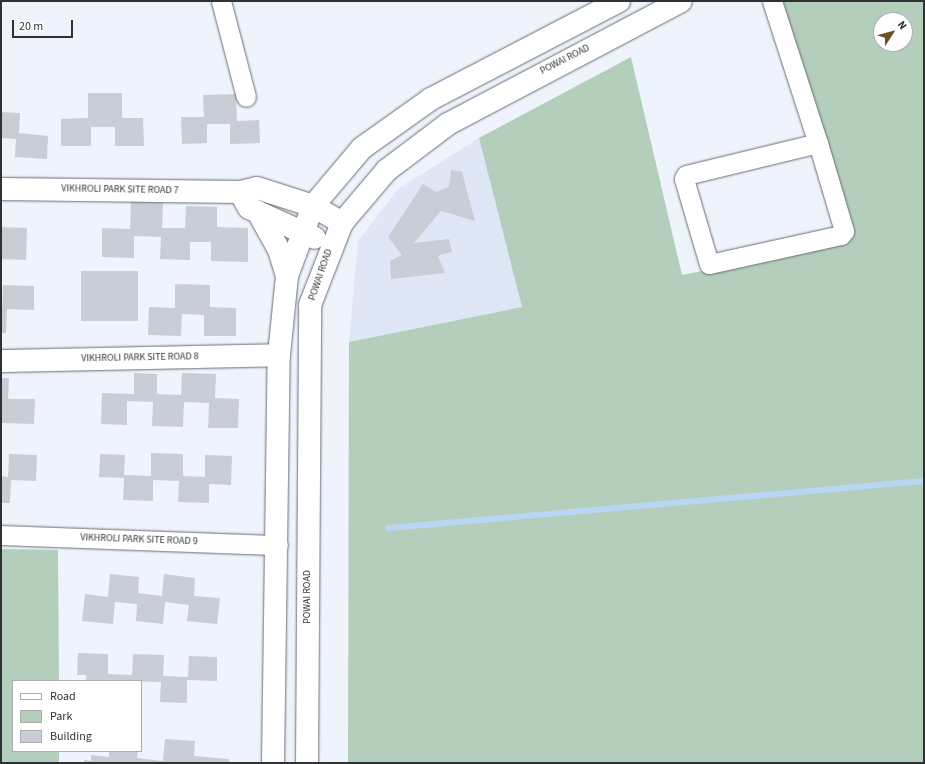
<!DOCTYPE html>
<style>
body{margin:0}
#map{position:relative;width:925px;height:764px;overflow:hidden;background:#eef3fc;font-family:"Source Sans 3",sans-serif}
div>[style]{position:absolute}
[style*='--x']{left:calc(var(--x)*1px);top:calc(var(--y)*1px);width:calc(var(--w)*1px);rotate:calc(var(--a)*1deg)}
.built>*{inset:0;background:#dfe7f7}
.green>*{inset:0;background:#b3ceba}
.stream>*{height:6px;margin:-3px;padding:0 3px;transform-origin:3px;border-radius:3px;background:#b9d7f4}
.building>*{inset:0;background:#c9cdd6}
.roads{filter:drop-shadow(0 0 1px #696d76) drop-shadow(0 0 1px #696d76)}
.street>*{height:19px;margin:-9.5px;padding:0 9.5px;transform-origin:9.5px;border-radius:9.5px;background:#fff}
.secondary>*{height:22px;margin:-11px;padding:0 11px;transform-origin:11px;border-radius:11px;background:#fff}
span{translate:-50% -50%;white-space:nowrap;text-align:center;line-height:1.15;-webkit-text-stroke:3px #fff;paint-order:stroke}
.street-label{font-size:10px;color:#303135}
.frame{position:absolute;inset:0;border:2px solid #303135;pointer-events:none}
.legend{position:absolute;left:12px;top:680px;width:130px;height:72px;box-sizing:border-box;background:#fff;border:1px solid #acadae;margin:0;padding:5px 7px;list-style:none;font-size:12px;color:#303135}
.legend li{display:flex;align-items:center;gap:8px;height:20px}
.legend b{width:20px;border:1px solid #acadae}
.north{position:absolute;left:873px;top:12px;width:40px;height:40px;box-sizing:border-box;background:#fff;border:1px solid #acadae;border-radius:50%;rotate:54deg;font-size:11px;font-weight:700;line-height:16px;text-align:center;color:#303135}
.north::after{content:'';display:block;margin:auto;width:14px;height:18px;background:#6f4e25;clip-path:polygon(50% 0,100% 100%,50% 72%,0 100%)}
.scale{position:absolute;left:12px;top:20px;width:61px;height:18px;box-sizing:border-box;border:2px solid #303135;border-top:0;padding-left:5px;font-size:12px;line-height:14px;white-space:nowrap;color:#303135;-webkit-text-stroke:3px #fff;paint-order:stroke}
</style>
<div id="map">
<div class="built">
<div style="clip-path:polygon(479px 138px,522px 307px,349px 342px,358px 241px,398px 189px)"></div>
</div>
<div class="green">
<div style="clip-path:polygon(evenodd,778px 1px,924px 1px,924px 763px,348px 763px,349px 342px,522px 307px,479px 138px,631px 57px,682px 275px,839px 244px,778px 1px,881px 20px,905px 20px,905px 44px,881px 44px,881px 20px)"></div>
<div style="clip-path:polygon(1px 549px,58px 550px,59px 681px,13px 681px,13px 751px,59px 751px,59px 763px,1px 763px)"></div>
</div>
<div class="stream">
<div style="--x:389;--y:528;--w:537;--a:-5.02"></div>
</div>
<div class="building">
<div style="clip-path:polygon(88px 93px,122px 93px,122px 118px,143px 118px,144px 146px,115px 146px,115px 127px,91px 127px,91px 146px,61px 146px,61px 119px,88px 118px)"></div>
<div style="clip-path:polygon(236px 94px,237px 121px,259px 120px,260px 143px,230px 144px,230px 124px,207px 124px,207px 143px,182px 144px,181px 117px,204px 117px,203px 95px)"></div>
<div style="clip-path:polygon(1px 112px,20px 113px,19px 133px,48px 136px,47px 159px,15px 157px,16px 139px,1px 138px)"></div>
<div style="clip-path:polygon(451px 170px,462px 172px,475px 221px,441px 211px,414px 243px,449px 239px,452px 252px,438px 256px,445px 273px,391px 279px,390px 261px,402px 255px,388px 237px,423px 184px,436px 192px,449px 187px)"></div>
<div style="clip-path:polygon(131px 201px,163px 202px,162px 228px,185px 228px,186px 206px,217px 207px,217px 227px,248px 228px,248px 262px,211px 261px,211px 242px,190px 242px,190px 260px,160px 259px,161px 237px,134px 236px,134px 258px,102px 257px,102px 228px,130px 229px)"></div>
<div style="clip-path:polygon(1px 227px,27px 228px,26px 260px,1px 259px)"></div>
<div style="clip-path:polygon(81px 271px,138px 271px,138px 321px,81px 321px)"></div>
<div style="clip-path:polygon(175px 284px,210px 285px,210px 307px,236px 308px,236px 336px,204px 336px,204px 315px,182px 314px,181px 336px,148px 335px,149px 307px,175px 308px)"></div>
<div style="clip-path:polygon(3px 285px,34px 286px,34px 310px,7px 309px,6px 333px,1px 333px)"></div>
<div style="clip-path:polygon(134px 373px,157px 374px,157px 394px,181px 395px,182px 373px,216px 374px,215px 398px,239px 399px,238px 428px,208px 428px,209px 403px,184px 402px,183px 427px,152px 426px,153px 402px,127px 401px,127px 425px,101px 424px,102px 393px,134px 394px)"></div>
<div style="clip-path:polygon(1px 378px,9px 378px,8px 399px,35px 399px,34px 424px,2px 423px)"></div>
<div style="clip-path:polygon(151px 453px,183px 454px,183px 476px,205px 477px,205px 455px,232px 456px,231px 485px,209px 484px,209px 503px,178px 502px,179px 481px,153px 480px,153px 501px,123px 500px,124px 478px,99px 477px,100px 454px,125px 455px,124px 475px,151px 476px)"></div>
<div style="clip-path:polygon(9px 454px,37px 455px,36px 481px,11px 480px,10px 503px,1px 503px,1px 476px,8px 477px)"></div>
<div style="clip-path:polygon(110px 574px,139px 577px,138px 593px,162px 596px,164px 574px,195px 578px,194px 596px,220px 598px,217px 624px,187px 621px,189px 605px,165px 602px,163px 624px,136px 621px,137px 604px,115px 602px,113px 624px,82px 621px,85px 594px,108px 597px)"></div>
<div style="clip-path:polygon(78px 653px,108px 654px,108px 674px,132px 675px,133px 654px,164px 655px,163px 676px,188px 677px,189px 656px,217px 657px,217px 681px,187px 680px,187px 703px,160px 702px,161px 682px,86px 680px,86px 675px,77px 675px)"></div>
<div style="clip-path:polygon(165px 739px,195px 741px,194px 756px,229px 759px,229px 763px,84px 763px,84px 760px,91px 761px,91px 755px,109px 757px,109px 751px,138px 751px,137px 758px,163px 761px)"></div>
</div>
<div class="roads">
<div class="street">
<div style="--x:221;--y:1;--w:99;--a:75.4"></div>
<div style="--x:772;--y:1;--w:149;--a:72.1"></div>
<div style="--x:818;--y:143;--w:92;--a:73.5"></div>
<div style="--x:844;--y:231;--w:5;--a:127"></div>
<div style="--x:841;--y:235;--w:135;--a:167.6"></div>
<div style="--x:709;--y:264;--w:89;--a:-106.4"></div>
<div style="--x:684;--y:179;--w:4;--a:-63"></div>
<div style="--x:686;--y:175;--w:136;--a:-13.6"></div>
<div style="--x:1;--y:535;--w:277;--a:2.1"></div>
</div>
<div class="secondary">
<div style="--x:1;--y:189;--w:239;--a:0.7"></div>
<div style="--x:240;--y:192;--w:17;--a:-13"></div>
<div style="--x:257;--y:188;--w:59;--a:17.8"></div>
<div style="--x:313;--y:206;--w:34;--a:30"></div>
<div style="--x:240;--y:192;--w:18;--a:61"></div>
<div style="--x:249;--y:208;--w:72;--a:24.4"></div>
<div style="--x:258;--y:212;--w:43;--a:61.1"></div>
<div style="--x:279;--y:250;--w:27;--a:73"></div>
<div style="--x:1;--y:361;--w:278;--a:-1.2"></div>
<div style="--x:273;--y:763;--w:408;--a:-89.2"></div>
<div style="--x:279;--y:355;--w:79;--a:-84.2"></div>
<div style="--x:287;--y:276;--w:75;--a:-69.6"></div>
<div style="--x:313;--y:206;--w:76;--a:-49.8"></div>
<div style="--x:362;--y:148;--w:85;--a:-35.4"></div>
<div style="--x:431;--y:99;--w:212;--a:-27.5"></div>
<div style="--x:307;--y:763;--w:458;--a:-89.6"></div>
<div style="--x:310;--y:305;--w:88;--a:-68.7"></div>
<div style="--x:342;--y:223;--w:70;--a:-49.7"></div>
<div style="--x:387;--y:170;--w:76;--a:-37"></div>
<div style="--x:448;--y:124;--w:263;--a:-27.8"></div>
</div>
</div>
<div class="street-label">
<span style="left:565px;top:60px;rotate:-27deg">POWAI ROAD</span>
<span style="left:120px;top:190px;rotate:1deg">VIKHROLI PARK SITE ROAD 7</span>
<span style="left:321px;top:275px;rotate:-71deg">POWAI ROAD</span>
<span style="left:140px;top:358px;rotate:-1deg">VIKHROLI PARK SITE ROAD 8</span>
<span style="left:139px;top:540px;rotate:2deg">VIKHROLI PARK SITE ROAD 9</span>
<span style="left:308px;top:597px;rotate:-90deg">POWAI ROAD</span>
</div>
<div class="frame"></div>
<ul class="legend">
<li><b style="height:5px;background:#fff"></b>Road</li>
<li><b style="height:11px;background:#b3ceba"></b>Park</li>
<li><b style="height:11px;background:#c9cdd6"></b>Building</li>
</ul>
<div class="north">N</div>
<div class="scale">20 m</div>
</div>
